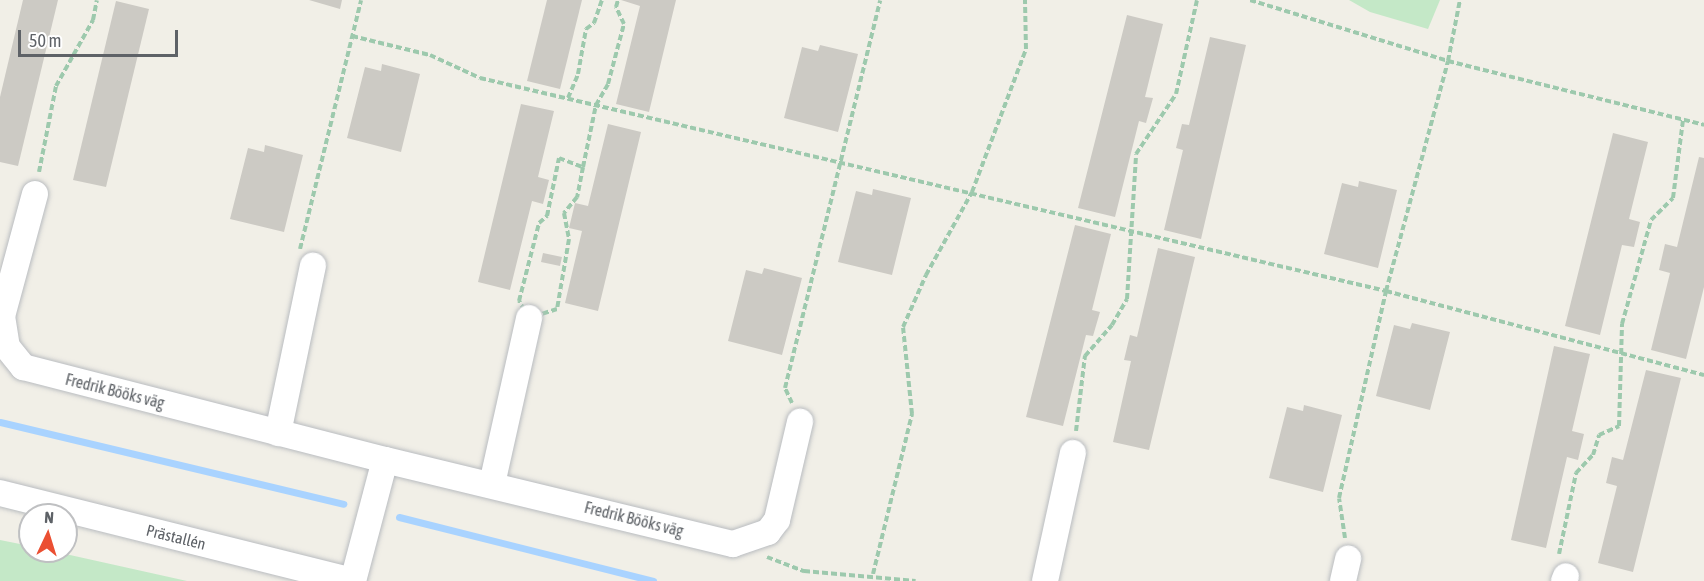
<!DOCTYPE html>
<meta charset="utf-8">
<style>
body{margin:0}
#map{position:relative;width:1704px;height:581px;overflow:hidden;background:#f1efe7;font-family:"Asap Condensed",sans-serif}
div>[style]{position:absolute}
[style*='--x']{left:calc(var(--x)*1px);top:calc(var(--y)*1px);width:calc(var(--w)*1px);rotate:calc(var(--a)*1deg)}
.green>*{inset:0;background:#c4e8c7}
.stream>*{height:7px;margin:-3.5px;padding:0 3.5px;transform-origin:3.5px;border-radius:3.5px;background:#a9d3ff}
.building>*{inset:0;background:#cccac4}
.path>*{height:4px;margin-top:-2px;transform-origin:0;background:repeating-linear-gradient(90deg,#9dc9ad 0 6px,transparent 0 9px)}
.roads{filter:drop-shadow(0 0 2px #b9bcc0) drop-shadow(0 0 2px #b9bcc0)}
.minor>*{height:26px;margin:-13px;padding:0 13px;transform-origin:13px;border-radius:13px;background:#fff}
span{translate:-50% -50%;white-space:nowrap;text-align:center;line-height:1.15;-webkit-text-stroke:6px #fff;paint-order:stroke}
.street-label{font-size:16px;color:#5e6267}
.north{position:absolute;left:18px;top:503px;width:60px;height:60px;box-sizing:border-box;background:#fff;border:2px solid #bfc0c2;border-radius:50%;rotate:4deg;font-size:16px;font-weight:700;line-height:24px;text-align:center;color:#5e6267}
.north::after{content:'';display:block;margin:auto;width:21px;height:27px;background:#eb4f32;clip-path:polygon(50% 0,100% 100%,50% 72%,0 100%)}
.scale{position:absolute;left:18px;top:30px;width:160px;height:27px;box-sizing:border-box;border:3px solid #5e6267;border-top:0;padding-left:8px;font-size:18px;line-height:21px;white-space:nowrap;color:#5e6267;-webkit-text-stroke:4px #fff;paint-order:stroke}
</style>
<div id="map">
<div class="green">
<div style="clip-path:polygon(1349px 0,1440px 0,1428px 29px,1370px 12px)"></div>
<div style="clip-path:polygon(0 540px,30px 546px,30px 551px,52px 551px,187px 581px,0 581px)"></div>
</div>
<div class="stream">
<div style="--x:0;--y:422;--w:353;--a:13.4"></div>
<div style="--x:399;--y:517;--w:262;--a:14.1"></div>
</div>
<div class="building">
<div style="clip-path:polygon(23px 0,58px 0,18px 166px,0 162px,0 97px)"></div>
<div style="clip-path:polygon(309px 0,342px 0,340px 9px)"></div>
<div style="clip-path:polygon(547px 0,582px 0,560px 89px,527px 81px)"></div>
<div style="clip-path:polygon(621px 0,676px 0,649px 112px,616px 104px,640px 6px)"></div>
<div style="clip-path:polygon(116px 1px,149px 9px,106px 187px,73px 180px)"></div>
<div style="clip-path:polygon(1127px 15px,1163px 24px,1145px 97px,1153px 98px,1146px 123px,1139px 121px,1115px 217px,1078px 208px)"></div>
<div style="clip-path:polygon(1210px 37px,1246px 45px,1201px 239px,1164px 230px,1183px 150px,1176px 148px,1182px 124px,1189px 125px)"></div>
<div style="clip-path:polygon(820px 45px,858px 54px,838px 132px,784px 118px,802px 47px,818px 51px)"></div>
<div style="clip-path:polygon(382px 64px,420px 74px,401px 152px,347px 138px,365px 67px,381px 71px)"></div>
<div style="clip-path:polygon(521px 104px,554px 111px,538px 177px,549px 180px,543px 204px,532px 201px,510px 290px,478px 282px)"></div>
<div style="clip-path:polygon(608px 124px,641px 132px,598px 311px,565px 303px,582px 231px,569px 228px,575px 203px,588px 206px)"></div>
<div style="clip-path:polygon(1613px 133px,1648px 142px,1629px 219px,1640px 222px,1634px 247px,1622px 245px,1600px 335px,1565px 326px)"></div>
<div style="clip-path:polygon(265px 145px,303px 155px,284px 232px,230px 219px,248px 148px,264px 152px)"></div>
<div style="clip-path:polygon(1699px 157px,1704px 158px,1704px 287px,1686px 359px,1651px 350px,1670px 273px,1659px 270px,1665px 244px,1677px 247px)"></div>
<div style="clip-path:polygon(1359px 181px,1397px 190px,1378px 268px,1324px 254px,1342px 183px,1358px 187px)"></div>
<div style="clip-path:polygon(873px 189px,911px 198px,892px 275px,838px 262px,856px 191px,872px 195px)"></div>
<div style="clip-path:polygon(1075px 225px,1111px 234px,1092px 310px,1100px 312px,1093px 336px,1086px 335px,1063px 426px,1026px 417px)"></div>
<div style="clip-path:polygon(1158px 248px,1195px 257px,1149px 450px,1113px 442px,1131px 361px,1124px 360px,1130px 335px,1137px 337px)"></div>
<div style="clip-path:polygon(543px 253px,562px 257px,560px 266px,541px 262px)"></div>
<div style="clip-path:polygon(764px 268px,802px 278px,782px 355px,728px 341px,746px 270px,762px 274px)"></div>
<div style="clip-path:polygon(1412px 323px,1450px 332px,1430px 410px,1376px 396px,1394px 325px,1410px 329px)"></div>
<div style="clip-path:polygon(1554px 346px,1590px 354px,1572px 431px,1584px 434px,1578px 460px,1567px 457px,1546px 548px,1511px 540px)"></div>
<div style="clip-path:polygon(1646px 370px,1681px 378px,1633px 572px,1598px 563px,1617px 486px,1606px 483px,1612px 457px,1623px 460px)"></div>
<div style="clip-path:polygon(1304px 405px,1342px 415px,1323px 492px,1269px 478px,1287px 407px,1303px 411px)"></div>
</div>
<div class="path">
<div style="--x:1250;--y:0;--w:207;--a:17.1"></div>
<div style="--x:1448;--y:61;--w:264;--a:14"></div>
<div style="--x:352;--y:36;--w:80;--a:13.7"></div>
<div style="--x:430;--y:55;--w:55;--a:24.7"></div>
<div style="--x:480;--y:78;--w:931;--a:13.23"></div>
<div style="--x:1386;--y:291;--w:329;--a:14.8"></div>
<div style="--x:568;--y:98;--w:26;--a:-67"></div>
<div style="--x:578;--y:74;--w:46;--a:-79.9"></div>
<div style="--x:586;--y:29;--w:10;--a:-37"></div>
<div style="--x:594;--y:23;--w:24;--a:-71"></div>
<div style="--x:596;--y:105;--w:24;--a:-60"></div>
<div style="--x:608;--y:84;--w:62;--a:-75.1"></div>
<div style="--x:624;--y:24;--w:19;--a:-115"></div>
<div style="--x:616;--y:7;--w:7;--a:-74"></div>
<div style="--x:559;--y:158;--w:26;--a:21"></div>
<div style="--x:583;--y:167;--w:31;--a:101"></div>
<div style="--x:577;--y:197;--w:21;--a:129"></div>
<div style="--x:564;--y:213;--w:26;--a:79"></div>
<div style="--x:569;--y:239;--w:71;--a:99.7"></div>
<div style="--x:557;--y:309;--w:29;--a:162"></div>
<div style="--x:529;--y:318;--w:20;--a:-120"></div>
<div style="--x:519;--y:301;--w:81;--a:-75.6"></div>
<div style="--x:539;--y:223;--w:11;--a:-41"></div>
<div style="--x:547;--y:216;--w:59;--a:-78.3"></div>
<div style="--x:583;--y:167;--w:63;--a:-78.2"></div>
<div style="--x:39;--y:172;--w:88;--a:-78.8"></div>
<div style="--x:56;--y:86;--w:76;--a:-60.7"></div>
<div style="--x:93;--y:20;--w:20;--a:-79"></div>
<div style="--x:300;--y:249;--w:256;--a:-76.2"></div>
<div style="--x:792;--y:403;--w:17;--a:-115"></div>
<div style="--x:785;--y:388;--w:399;--a:-76.2"></div>
<div style="--x:1076;--y:431;--w:76;--a:-83.2"></div>
<div style="--x:1085;--y:356;--w:41;--a:-48.9"></div>
<div style="--x:1112;--y:325;--w:30;--a:-60"></div>
<div style="--x:1127;--y:299;--w:145;--a:-86.4"></div>
<div style="--x:1136;--y:154;--w:72;--a:-56.3"></div>
<div style="--x:1176;--y:94;--w:96;--a:-77.4"></div>
<div style="--x:1345;--y:538;--w:40;--a:-98.5"></div>
<div style="--x:1339;--y:498;--w:212;--a:-77.2"></div>
<div style="--x:1386;--y:291;--w:238;--a:-74.9"></div>
<div style="--x:1448;--y:61;--w:62;--a:-78.9"></div>
<div style="--x:1559;--y:554;--w:83;--a:-78.1"></div>
<div style="--x:1576;--y:473;--w:25;--a:-47"></div>
<div style="--x:1593;--y:455;--w:21;--a:-73"></div>
<div style="--x:1599;--y:435;--w:22;--a:-24"></div>
<div style="--x:1619;--y:426;--w:102;--a:-88.3"></div>
<div style="--x:1622;--y:324;--w:108;--a:-74.4"></div>
<div style="--x:1651;--y:220;--w:31;--a:-45"></div>
<div style="--x:1673;--y:198;--w:79;--a:-82.7"></div>
<div style="--x:767;--y:557;--w:40;--a:21"></div>
<div style="--x:804;--y:571;--w:112;--a:5.1"></div>
<div style="--x:873;--y:574;--w:165;--a:-76.3"></div>
<div style="--x:912;--y:414;--w:87;--a:-95.9"></div>
<div style="--x:903;--y:327;--w:57;--a:-66.1"></div>
<div style="--x:926;--y:275;--w:95;--a:-61"></div>
<div style="--x:972;--y:192;--w:153;--a:-69.3"></div>
<div style="--x:1026;--y:49;--w:49;--a:-91.2"></div>
</div>
<div class="roads">
<div class="minor">
<div style="--x:35;--y:194;--w:126;--a:105.1"></div>
<div style="--x:2;--y:316;--w:31;--a:81"></div>
<div style="--x:7;--y:347;--w:26;--a:51"></div>
<div style="--x:23;--y:367;--w:374;--a:14.4"></div>
<div style="--x:385;--y:460;--w:358;--a:13.6"></div>
<div style="--x:733;--y:544;--w:37;--a:-19"></div>
<div style="--x:768;--y:532;--w:15;--a:-53"></div>
<div style="--x:777;--y:520;--w:101;--a:-76.8"></div>
<div style="--x:278;--y:433;--w:171;--a:-78.2"></div>
<div style="--x:492;--y:484;--w:170;--a:-77.4"></div>
<div style="--x:0;--y:493;--w:364;--a:14"></div>
<div style="--x:353;--y:581;--w:125;--a:-75.2"></div>
<div style="--x:1045;--y:581;--w:131;--a:-77.7"></div>
<div style="--x:1343;--y:581;--w:23;--a:-77"></div>
<div style="--x:1564;--y:581;--w:5;--a:-68"></div>
</div>
</div>
<div class="street-label">
<span style="left:115px;top:391px;rotate:14deg">Fredrik Bööks väg</span>
<span style="left:634px;top:519px;rotate:14deg">Fredrik Bööks väg</span>
<span style="left:176px;top:537px;rotate:14deg">Prästallén</span>
</div>
<div class="north">N</div>
<div class="scale">50 m</div>
</div>
